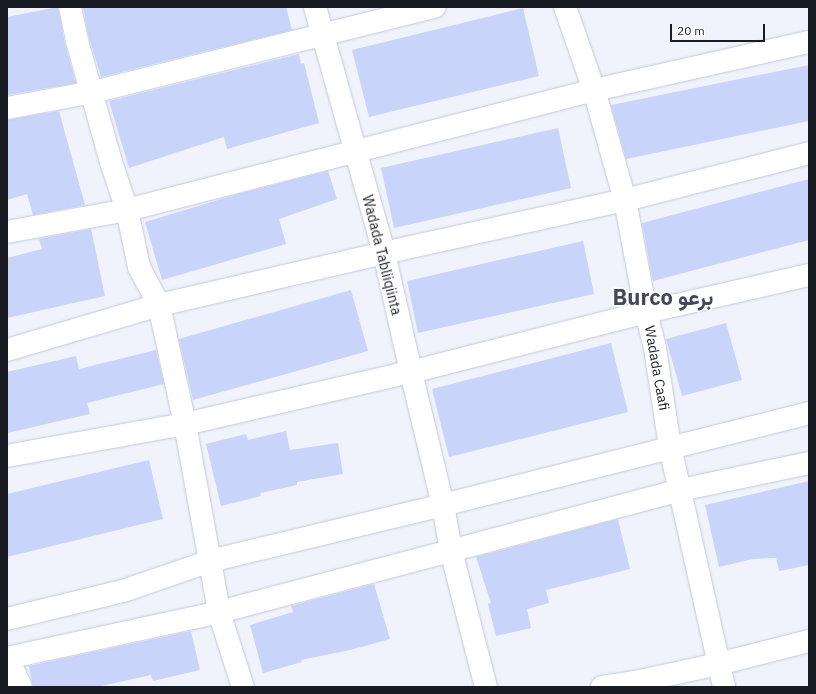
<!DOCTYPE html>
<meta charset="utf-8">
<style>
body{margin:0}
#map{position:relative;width:816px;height:694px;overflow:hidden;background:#f0f3fb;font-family:"IBM Plex Sans",Vazirmatn,sans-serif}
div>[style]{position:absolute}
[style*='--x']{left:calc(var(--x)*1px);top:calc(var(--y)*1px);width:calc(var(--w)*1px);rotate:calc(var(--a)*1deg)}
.building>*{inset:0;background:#c8d4fa}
.roads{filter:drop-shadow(0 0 1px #c1c8dc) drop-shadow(0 0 1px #c1c8dc)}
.minor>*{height:22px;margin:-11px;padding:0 11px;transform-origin:11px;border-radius:11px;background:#fff}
span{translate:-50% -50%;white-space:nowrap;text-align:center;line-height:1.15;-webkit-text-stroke:3px #fff;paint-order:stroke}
.street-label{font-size:14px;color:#1a1c23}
.town-label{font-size:22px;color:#434959;font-weight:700}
.frame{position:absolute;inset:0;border:8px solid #1a1c23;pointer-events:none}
.scale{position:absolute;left:670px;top:24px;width:95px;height:18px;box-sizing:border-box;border:2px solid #1a1c23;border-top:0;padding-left:5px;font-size:12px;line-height:14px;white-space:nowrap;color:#1a1c23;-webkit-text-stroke:3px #fff;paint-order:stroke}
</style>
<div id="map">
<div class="building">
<div style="clip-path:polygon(58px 7px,65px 44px,76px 83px,7px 95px,7px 17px)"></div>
<div style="clip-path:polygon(83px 7px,286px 7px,292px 30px,101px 77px,89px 38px)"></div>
<div style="clip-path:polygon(523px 8px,539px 76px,369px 117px,352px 50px)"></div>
<div style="clip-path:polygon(299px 54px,301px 64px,304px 63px,319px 123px,227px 149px,224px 137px,129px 168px,109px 101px)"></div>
<div style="clip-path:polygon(809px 65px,809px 121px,626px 159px,611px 105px)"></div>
<div style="clip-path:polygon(59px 111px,85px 205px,33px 215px,27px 194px,7px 200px,7px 120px)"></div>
<div style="clip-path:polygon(558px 128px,571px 188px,394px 228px,381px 168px)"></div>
<div style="clip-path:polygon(328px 171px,337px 199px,279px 219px,286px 244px,162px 280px,145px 222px,238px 194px)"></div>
<div style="clip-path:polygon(809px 179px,809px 240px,653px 281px,642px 223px)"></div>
<div style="clip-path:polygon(91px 229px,105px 296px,7px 318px,7px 258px,42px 249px,39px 239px)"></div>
<div style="clip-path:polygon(583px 241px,594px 294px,418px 333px,407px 281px)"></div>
<div style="clip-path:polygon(351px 290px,368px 351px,193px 400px,179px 339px)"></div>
<div style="clip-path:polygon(726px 323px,742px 380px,682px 396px,666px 339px)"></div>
<div style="clip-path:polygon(611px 343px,628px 412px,449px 457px,432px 389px)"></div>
<div style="clip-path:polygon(156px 350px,164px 384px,87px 403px,90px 414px,7px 433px,7px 372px,76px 356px,79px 369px)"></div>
<div style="clip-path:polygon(286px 431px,290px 450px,338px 443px,343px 474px,297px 482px,297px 485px,260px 493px,261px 496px,221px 506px,206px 444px,246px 434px,248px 440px)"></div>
<div style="clip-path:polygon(149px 460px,163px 519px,7px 557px,7px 494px)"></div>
<div style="clip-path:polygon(809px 481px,809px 565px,779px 571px,776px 558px,753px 559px,719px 567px,705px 505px)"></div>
<div style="clip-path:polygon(618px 519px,630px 569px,546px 590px,549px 603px,527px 609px,531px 628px,496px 636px,488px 604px,491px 603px,476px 557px)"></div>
<div style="clip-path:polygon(374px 584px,390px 639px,350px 650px,301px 660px,302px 662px,263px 673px,250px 625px,293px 612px,291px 606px)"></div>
<div style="clip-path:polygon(191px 631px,200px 670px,153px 681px,151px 675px,97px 687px,33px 687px,29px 666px)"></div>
</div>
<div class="roads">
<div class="minor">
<div style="--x:70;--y:7;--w:35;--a:78"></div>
<div style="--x:77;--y:41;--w:126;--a:74.3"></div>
<div style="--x:111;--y:162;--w:51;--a:71.6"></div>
<div style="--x:127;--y:210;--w:58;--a:78.1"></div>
<div style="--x:139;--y:267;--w:43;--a:62.2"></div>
<div style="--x:159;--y:305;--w:122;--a:77.7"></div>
<div style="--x:185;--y:424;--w:191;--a:79.7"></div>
<div style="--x:219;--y:612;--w:79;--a:72.3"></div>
<div style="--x:315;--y:7;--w:255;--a:74.3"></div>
<div style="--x:384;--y:253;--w:122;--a:77.2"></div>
<div style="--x:411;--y:372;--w:137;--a:76.5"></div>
<div style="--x:443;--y:505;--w:47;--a:80.1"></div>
<div style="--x:451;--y:551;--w:140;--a:75.6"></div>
<div style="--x:565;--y:7;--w:88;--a:70.7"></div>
<div style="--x:594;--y:90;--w:114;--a:74.3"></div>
<div style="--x:625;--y:200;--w:114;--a:79.4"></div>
<div style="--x:646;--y:312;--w:37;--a:76"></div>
<div style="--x:655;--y:348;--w:100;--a:81.4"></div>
<div style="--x:670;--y:447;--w:246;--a:77.3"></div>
<div style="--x:7;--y:108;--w:87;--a:-10.5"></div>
<div style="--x:93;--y:92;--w:352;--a:-14"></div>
<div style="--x:7;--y:232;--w:122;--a:-10.4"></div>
<div style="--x:127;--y:210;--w:482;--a:-14.4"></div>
<div style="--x:594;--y:90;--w:220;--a:-12.6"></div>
<div style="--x:7;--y:350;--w:159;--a:-16.5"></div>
<div style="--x:159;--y:305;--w:231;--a:-13"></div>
<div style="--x:384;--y:253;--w:247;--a:-12.4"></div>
<div style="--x:625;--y:200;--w:190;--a:-14.3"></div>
<div style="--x:7;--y:456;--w:181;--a:-10.2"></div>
<div style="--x:185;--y:424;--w:232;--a:-13"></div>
<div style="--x:411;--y:372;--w:243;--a:-14.3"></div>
<div style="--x:646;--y:312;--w:167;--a:-12.8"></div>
<div style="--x:7;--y:619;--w:119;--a:-13.6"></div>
<div style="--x:123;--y:591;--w:92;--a:-19"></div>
<div style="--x:210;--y:561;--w:240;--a:-13.5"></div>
<div style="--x:443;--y:505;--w:377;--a:-14.1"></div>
<div style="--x:7;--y:657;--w:33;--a:65"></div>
<div style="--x:7;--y:658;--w:217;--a:-12.2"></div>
<div style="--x:219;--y:612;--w:477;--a:-14.8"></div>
<div style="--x:680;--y:490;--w:132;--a:-11.8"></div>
<div style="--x:602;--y:687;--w:38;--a:-9"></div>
<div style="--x:640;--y:681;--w:80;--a:-12.3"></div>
<div style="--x:718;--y:664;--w:94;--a:-14.2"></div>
</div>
</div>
<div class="street-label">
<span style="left:382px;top:255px;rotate:76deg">Wadada Tabliiqiinta</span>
<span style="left:657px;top:368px;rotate:80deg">Wadada Caafi</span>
</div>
<div class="town-label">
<span style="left:663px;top:297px">Burco برعو</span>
</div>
<div class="frame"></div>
<div class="scale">20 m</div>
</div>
